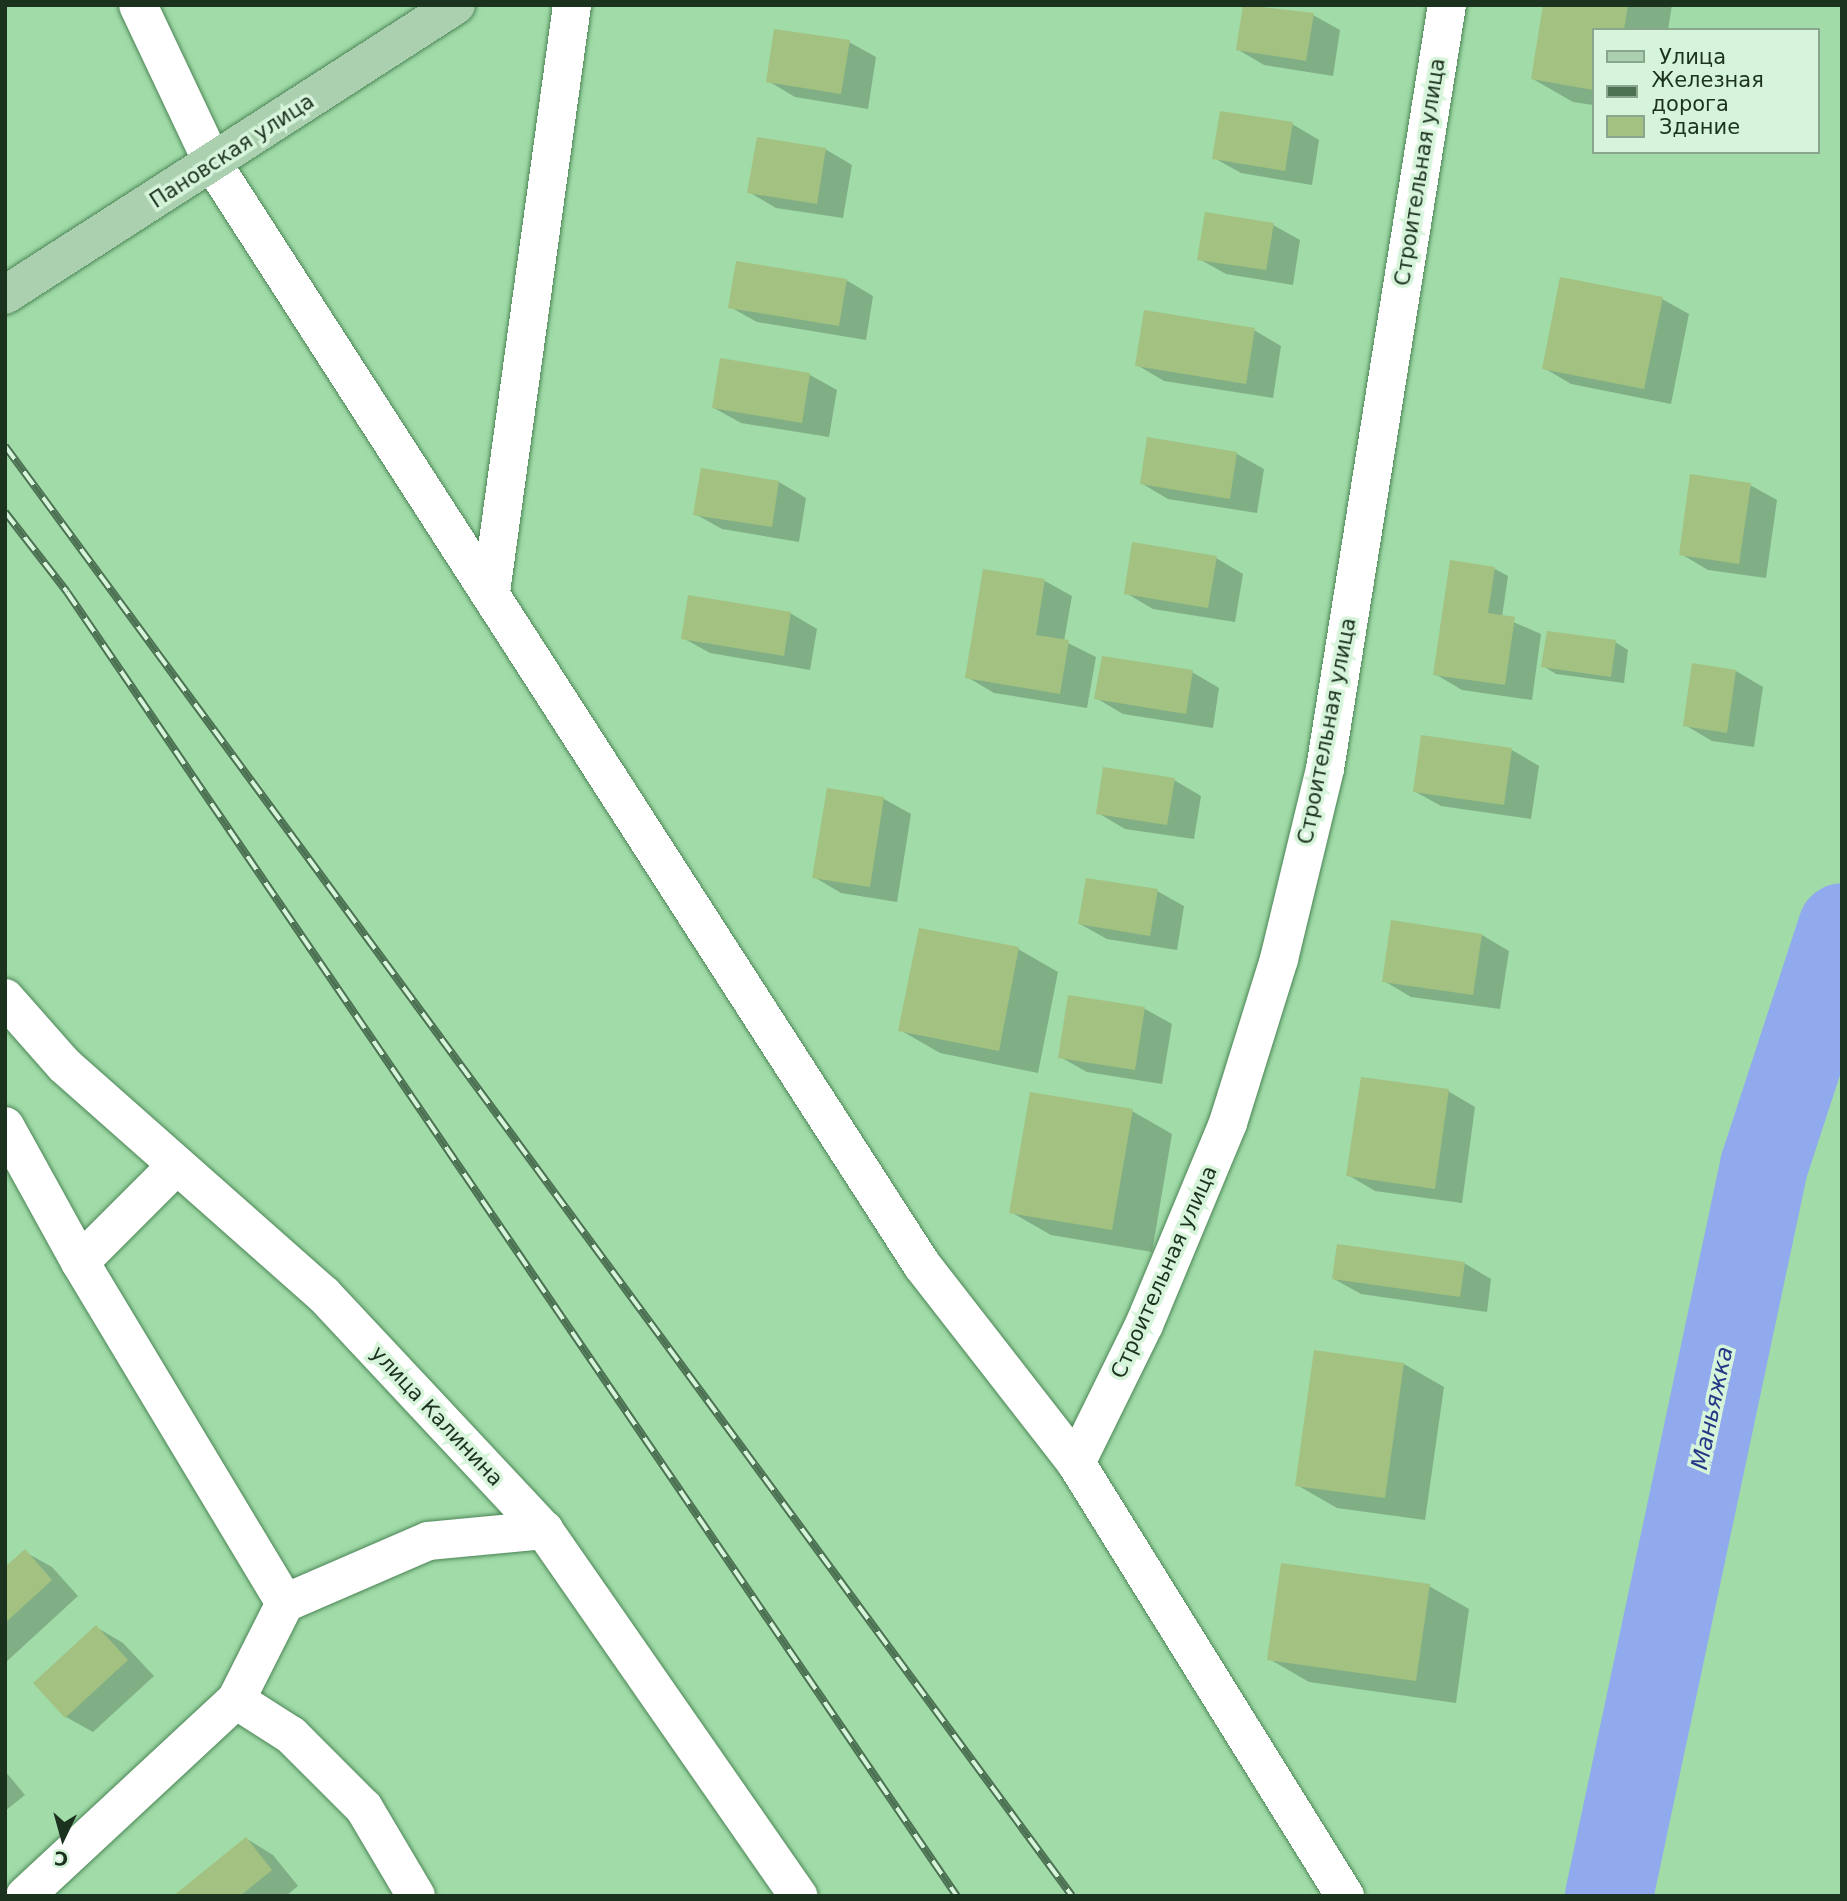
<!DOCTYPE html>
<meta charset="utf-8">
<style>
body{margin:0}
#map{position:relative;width:1847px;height:1901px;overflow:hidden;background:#a0dba8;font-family:"DejaVu Sans",sans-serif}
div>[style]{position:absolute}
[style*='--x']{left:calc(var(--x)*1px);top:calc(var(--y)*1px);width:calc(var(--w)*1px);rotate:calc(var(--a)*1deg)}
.shadow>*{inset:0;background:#0003}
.river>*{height:88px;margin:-44px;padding:0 44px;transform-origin:44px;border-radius:44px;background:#91aaee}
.building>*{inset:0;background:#a3c180}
.roads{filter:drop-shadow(0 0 2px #4c8556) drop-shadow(0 0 2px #4c8556)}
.minor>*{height:38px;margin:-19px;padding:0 19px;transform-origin:19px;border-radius:19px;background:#fff}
.major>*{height:38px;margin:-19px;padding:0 19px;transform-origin:19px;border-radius:19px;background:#aad0b0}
.rail>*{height:8px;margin-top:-4px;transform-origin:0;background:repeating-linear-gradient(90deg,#d6f4d9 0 16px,#4d7253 0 32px);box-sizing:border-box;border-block:2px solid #4d7253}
span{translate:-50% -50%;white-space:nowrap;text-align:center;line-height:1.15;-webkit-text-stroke:7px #d6f4d9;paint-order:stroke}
.street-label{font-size:21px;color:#1b321f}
.water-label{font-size:23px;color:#243886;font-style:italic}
.frame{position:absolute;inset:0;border:7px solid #1b321f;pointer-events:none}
.legend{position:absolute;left:1592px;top:28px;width:228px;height:126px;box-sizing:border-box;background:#d6f4d9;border:2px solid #8ba68f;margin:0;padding:9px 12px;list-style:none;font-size:21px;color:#1b321f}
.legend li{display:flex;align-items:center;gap:14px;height:35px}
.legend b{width:35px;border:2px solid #8ba68f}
.north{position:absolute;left:28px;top:1803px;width:70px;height:70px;-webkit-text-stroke:5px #d6f4d9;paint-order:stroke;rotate:185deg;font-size:19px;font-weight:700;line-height:28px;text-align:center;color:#1b321f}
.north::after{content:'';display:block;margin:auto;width:24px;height:32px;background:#1b321f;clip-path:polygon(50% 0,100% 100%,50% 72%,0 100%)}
</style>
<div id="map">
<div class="shadow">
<div style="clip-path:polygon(1244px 5px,1313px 15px,1340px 30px,1333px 76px,1264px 65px,1237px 49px)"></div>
<div style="clip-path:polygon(1545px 5px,1672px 5px,1668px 30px,1593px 30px,1593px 105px,1573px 102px,1533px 79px)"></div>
<div style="clip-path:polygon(849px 42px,876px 57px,868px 109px,795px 97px,768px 81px)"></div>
<div style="clip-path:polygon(1292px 124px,1319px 140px,1312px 185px,1241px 173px,1214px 158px)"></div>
<div style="clip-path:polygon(825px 149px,852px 165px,843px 218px,776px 208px,749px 192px)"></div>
<div style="clip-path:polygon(1273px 225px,1300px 240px,1293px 285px,1226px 274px,1199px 259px)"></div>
<div style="clip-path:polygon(846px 280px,873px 296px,866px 340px,757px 322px,730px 307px)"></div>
<div style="clip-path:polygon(1662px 299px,1689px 314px,1671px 404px,1571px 384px,1544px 368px)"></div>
<div style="clip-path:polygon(1254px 330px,1281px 346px,1273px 398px,1164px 381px,1137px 365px)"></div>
<div style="clip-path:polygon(722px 360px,810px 375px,837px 390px,829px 437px,741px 423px,714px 408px)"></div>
<div style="clip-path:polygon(1149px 439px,1237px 454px,1264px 469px,1257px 513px,1168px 499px,1141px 483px)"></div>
<div style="clip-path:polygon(702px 470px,779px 482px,806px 498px,799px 542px,722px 529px,695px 514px)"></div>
<div style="clip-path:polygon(1750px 485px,1777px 500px,1766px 578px,1708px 570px,1681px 554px)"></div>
<div style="clip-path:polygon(1216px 558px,1243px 574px,1235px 622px,1153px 609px,1126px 593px)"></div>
<div style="clip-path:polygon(1495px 569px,1508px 576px,1502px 617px,1541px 634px,1532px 700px,1462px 690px,1435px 674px)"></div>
<div style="clip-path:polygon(1045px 581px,1072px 596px,1064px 641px,1096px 657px,1087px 708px,994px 693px,967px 677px)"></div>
<div style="clip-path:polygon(790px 613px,817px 629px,810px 670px,710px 653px,683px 638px)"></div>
<div style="clip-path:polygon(1615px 642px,1628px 650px,1624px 683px,1556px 674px,1543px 666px)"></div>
<div style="clip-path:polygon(1736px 671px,1763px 687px,1754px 747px,1712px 741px,1685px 725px)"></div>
<div style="clip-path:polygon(1192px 672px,1219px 688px,1213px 728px,1123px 714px,1096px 698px)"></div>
<div style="clip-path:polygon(1422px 737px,1512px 750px,1539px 766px,1531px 819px,1441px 806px,1414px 791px)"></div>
<div style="clip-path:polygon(1174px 780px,1201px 796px,1194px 839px,1125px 829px,1098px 813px)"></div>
<div style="clip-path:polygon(884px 799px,911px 814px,897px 902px,841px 893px,814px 877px)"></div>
<div style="clip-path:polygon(1157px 891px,1184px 906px,1177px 950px,1107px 939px,1080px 924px)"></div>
<div style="clip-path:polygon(1482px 935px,1509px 951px,1500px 1009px,1411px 997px,1384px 981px)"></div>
<div style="clip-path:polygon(1018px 949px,1058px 972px,1038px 1073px,940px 1053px,900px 1030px)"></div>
<div style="clip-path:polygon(1070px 997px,1145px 1009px,1172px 1024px,1162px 1084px,1087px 1072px,1060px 1057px)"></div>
<div style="clip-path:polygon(1448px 1091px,1475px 1107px,1462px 1203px,1375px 1191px,1348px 1175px)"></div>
<div style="clip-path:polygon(1132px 1111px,1172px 1134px,1152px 1252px,1051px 1235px,1011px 1212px)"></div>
<div style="clip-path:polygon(1464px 1263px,1491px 1279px,1487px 1312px,1361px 1294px,1334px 1279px)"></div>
<div style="clip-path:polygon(1404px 1364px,1444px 1387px,1425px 1520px,1337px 1508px,1297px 1485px)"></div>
<div style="clip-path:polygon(25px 1552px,52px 1567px,78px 1596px,5px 1663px,5px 1570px)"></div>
<div style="clip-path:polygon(1429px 1586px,1469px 1609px,1456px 1703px,1309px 1682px,1269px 1659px)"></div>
<div style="clip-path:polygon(96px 1627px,123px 1643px,154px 1676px,93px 1732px,66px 1717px)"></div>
<div style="clip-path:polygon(5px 1771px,25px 1795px,5px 1811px)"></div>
<div style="clip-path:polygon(247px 1839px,273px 1855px,298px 1886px,286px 1896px,176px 1896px)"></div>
</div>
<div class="river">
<div style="--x:1609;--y:1896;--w:746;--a:-78.01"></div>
<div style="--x:1764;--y:1166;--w:251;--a:-71.9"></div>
</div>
<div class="building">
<div style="clip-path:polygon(1243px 5px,1314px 13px,1306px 61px,1236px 50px)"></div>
<div style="clip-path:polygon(1543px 5px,1628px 5px,1624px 30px,1593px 30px,1593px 90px,1531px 79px)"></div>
<div style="clip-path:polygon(774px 29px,850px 40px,841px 94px,766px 82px)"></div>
<div style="clip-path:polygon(1220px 111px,1293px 122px,1285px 171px,1212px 159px)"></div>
<div style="clip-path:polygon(757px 137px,826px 148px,817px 204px,747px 193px)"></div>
<div style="clip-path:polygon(1205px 212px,1274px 223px,1266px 270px,1197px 260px)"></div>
<div style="clip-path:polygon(736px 261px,847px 279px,839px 326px,728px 308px)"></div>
<div style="clip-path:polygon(1560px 277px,1663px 297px,1644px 389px,1542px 369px)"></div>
<div style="clip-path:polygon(1144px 310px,1255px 328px,1246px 384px,1135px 366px)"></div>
<div style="clip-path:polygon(720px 358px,810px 373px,802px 423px,712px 408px)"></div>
<div style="clip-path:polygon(1147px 437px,1237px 452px,1230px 499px,1140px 484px)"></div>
<div style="clip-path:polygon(701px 468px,779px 481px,772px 527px,693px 515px)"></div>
<div style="clip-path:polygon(1690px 474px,1751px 483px,1739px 564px,1679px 555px)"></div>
<div style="clip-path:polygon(1132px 542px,1217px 556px,1208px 608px,1124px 594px)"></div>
<div style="clip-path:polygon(1450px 560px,1495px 567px,1488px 613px,1515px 617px,1505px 685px,1433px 675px)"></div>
<div style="clip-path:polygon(983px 569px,1045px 579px,1036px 635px,1069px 640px,1060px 694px,965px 678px)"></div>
<div style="clip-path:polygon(688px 595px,791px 612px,784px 656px,681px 639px)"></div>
<div style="clip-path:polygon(1547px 631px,1616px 640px,1611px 677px,1541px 667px)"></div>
<div style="clip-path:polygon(1102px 656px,1193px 670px,1186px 714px,1094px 699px)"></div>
<div style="clip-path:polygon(1692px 663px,1736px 670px,1727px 733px,1683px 726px)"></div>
<div style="clip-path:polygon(1421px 735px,1512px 748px,1504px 805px,1413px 792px)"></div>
<div style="clip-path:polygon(1103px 767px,1175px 778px,1167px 825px,1096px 814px)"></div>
<div style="clip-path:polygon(827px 788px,884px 797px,870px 887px,812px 878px)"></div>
<div style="clip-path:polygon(1086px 878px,1158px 889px,1150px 936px,1078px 924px)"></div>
<div style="clip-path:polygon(1391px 920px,1482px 934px,1473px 995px,1382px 982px)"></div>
<div style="clip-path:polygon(919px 928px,1019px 947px,999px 1051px,898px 1031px)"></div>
<div style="clip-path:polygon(1068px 995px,1145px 1007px,1135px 1070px,1058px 1058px)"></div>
<div style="clip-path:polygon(1361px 1077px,1449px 1089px,1435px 1189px,1346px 1176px)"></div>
<div style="clip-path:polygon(1030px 1092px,1133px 1109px,1112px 1230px,1009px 1213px)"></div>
<div style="clip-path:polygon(1337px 1244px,1465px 1262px,1460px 1297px,1332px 1279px)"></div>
<div style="clip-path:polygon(1314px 1350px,1404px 1363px,1385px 1498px,1295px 1486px)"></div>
<div style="clip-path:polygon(25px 1549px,52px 1580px,5px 1623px,5px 1567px)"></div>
<div style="clip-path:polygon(1281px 1563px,1430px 1584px,1416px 1681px,1267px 1660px)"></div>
<div style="clip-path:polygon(96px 1625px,128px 1660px,65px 1718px,33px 1683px)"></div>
<div style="clip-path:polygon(246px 1837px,272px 1870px,240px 1896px,173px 1896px)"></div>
</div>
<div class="roads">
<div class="minor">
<div style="--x:138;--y:5;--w:176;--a:64.7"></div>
<div style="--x:213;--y:164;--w:1310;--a:57.22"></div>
<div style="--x:922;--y:1265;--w:251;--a:52.1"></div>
<div style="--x:1076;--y:1463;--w:510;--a:58.15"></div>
<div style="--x:491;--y:592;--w:593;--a:-82.14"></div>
<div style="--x:5;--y:998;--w:89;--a:48.6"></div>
<div style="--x:64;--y:1065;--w:347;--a:41.5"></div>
<div style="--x:324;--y:1295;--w:322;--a:46.9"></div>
<div style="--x:544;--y:1530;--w:446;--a:55.2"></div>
<div style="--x:5;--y:1126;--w:155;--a:61.1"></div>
<div style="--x:80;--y:1262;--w:398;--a:59"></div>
<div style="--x:80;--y:1262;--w:137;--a:-45"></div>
<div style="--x:1076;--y:1463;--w:154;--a:-63.8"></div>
<div style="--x:1144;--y:1325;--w:219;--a:-67.4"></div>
<div style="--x:1228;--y:1123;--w:172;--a:-72.7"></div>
<div style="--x:1279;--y:959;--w:195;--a:-76.4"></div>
<div style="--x:1325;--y:769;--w:774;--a:-80.93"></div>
<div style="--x:236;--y:1700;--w:65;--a:32.5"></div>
<div style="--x:291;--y:1735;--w:103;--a:45"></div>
<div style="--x:364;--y:1808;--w:102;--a:59.4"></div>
<div style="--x:25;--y:1896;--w:288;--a:-42.9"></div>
<div style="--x:236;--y:1700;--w:109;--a:-63.2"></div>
<div style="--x:285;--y:1603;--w:156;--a:-23.4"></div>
<div style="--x:428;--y:1541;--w:117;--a:-5.4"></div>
</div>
<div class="major">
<div style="--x:5;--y:295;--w:536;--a:-32.74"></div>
</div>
</div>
<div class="rail">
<div style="--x:5;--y:446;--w:1800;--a:53.65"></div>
<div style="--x:5;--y:512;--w:101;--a:52.2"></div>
<div style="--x:67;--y:592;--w:1579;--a:55.69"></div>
</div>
<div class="street-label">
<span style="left:232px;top:151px;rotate:-33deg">Пановская улица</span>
<span style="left:1420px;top:172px;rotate:-81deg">Строительная улица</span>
<span style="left:1327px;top:731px;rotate:-79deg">Строительная улица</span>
<span style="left:1164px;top:1272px;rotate:-66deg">Строительная улица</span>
<span style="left:437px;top:1416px;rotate:47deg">улица Калинина</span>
</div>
<div class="water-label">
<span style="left:1712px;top:1408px;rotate:-78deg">Маньяжка</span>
</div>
<div class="frame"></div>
<ul class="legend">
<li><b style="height:9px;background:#aad0b0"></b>Улица</li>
<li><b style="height:9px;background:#4d7253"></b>Железная дорога</li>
<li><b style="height:19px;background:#a3c180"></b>Здание</li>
</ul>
<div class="north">С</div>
</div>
